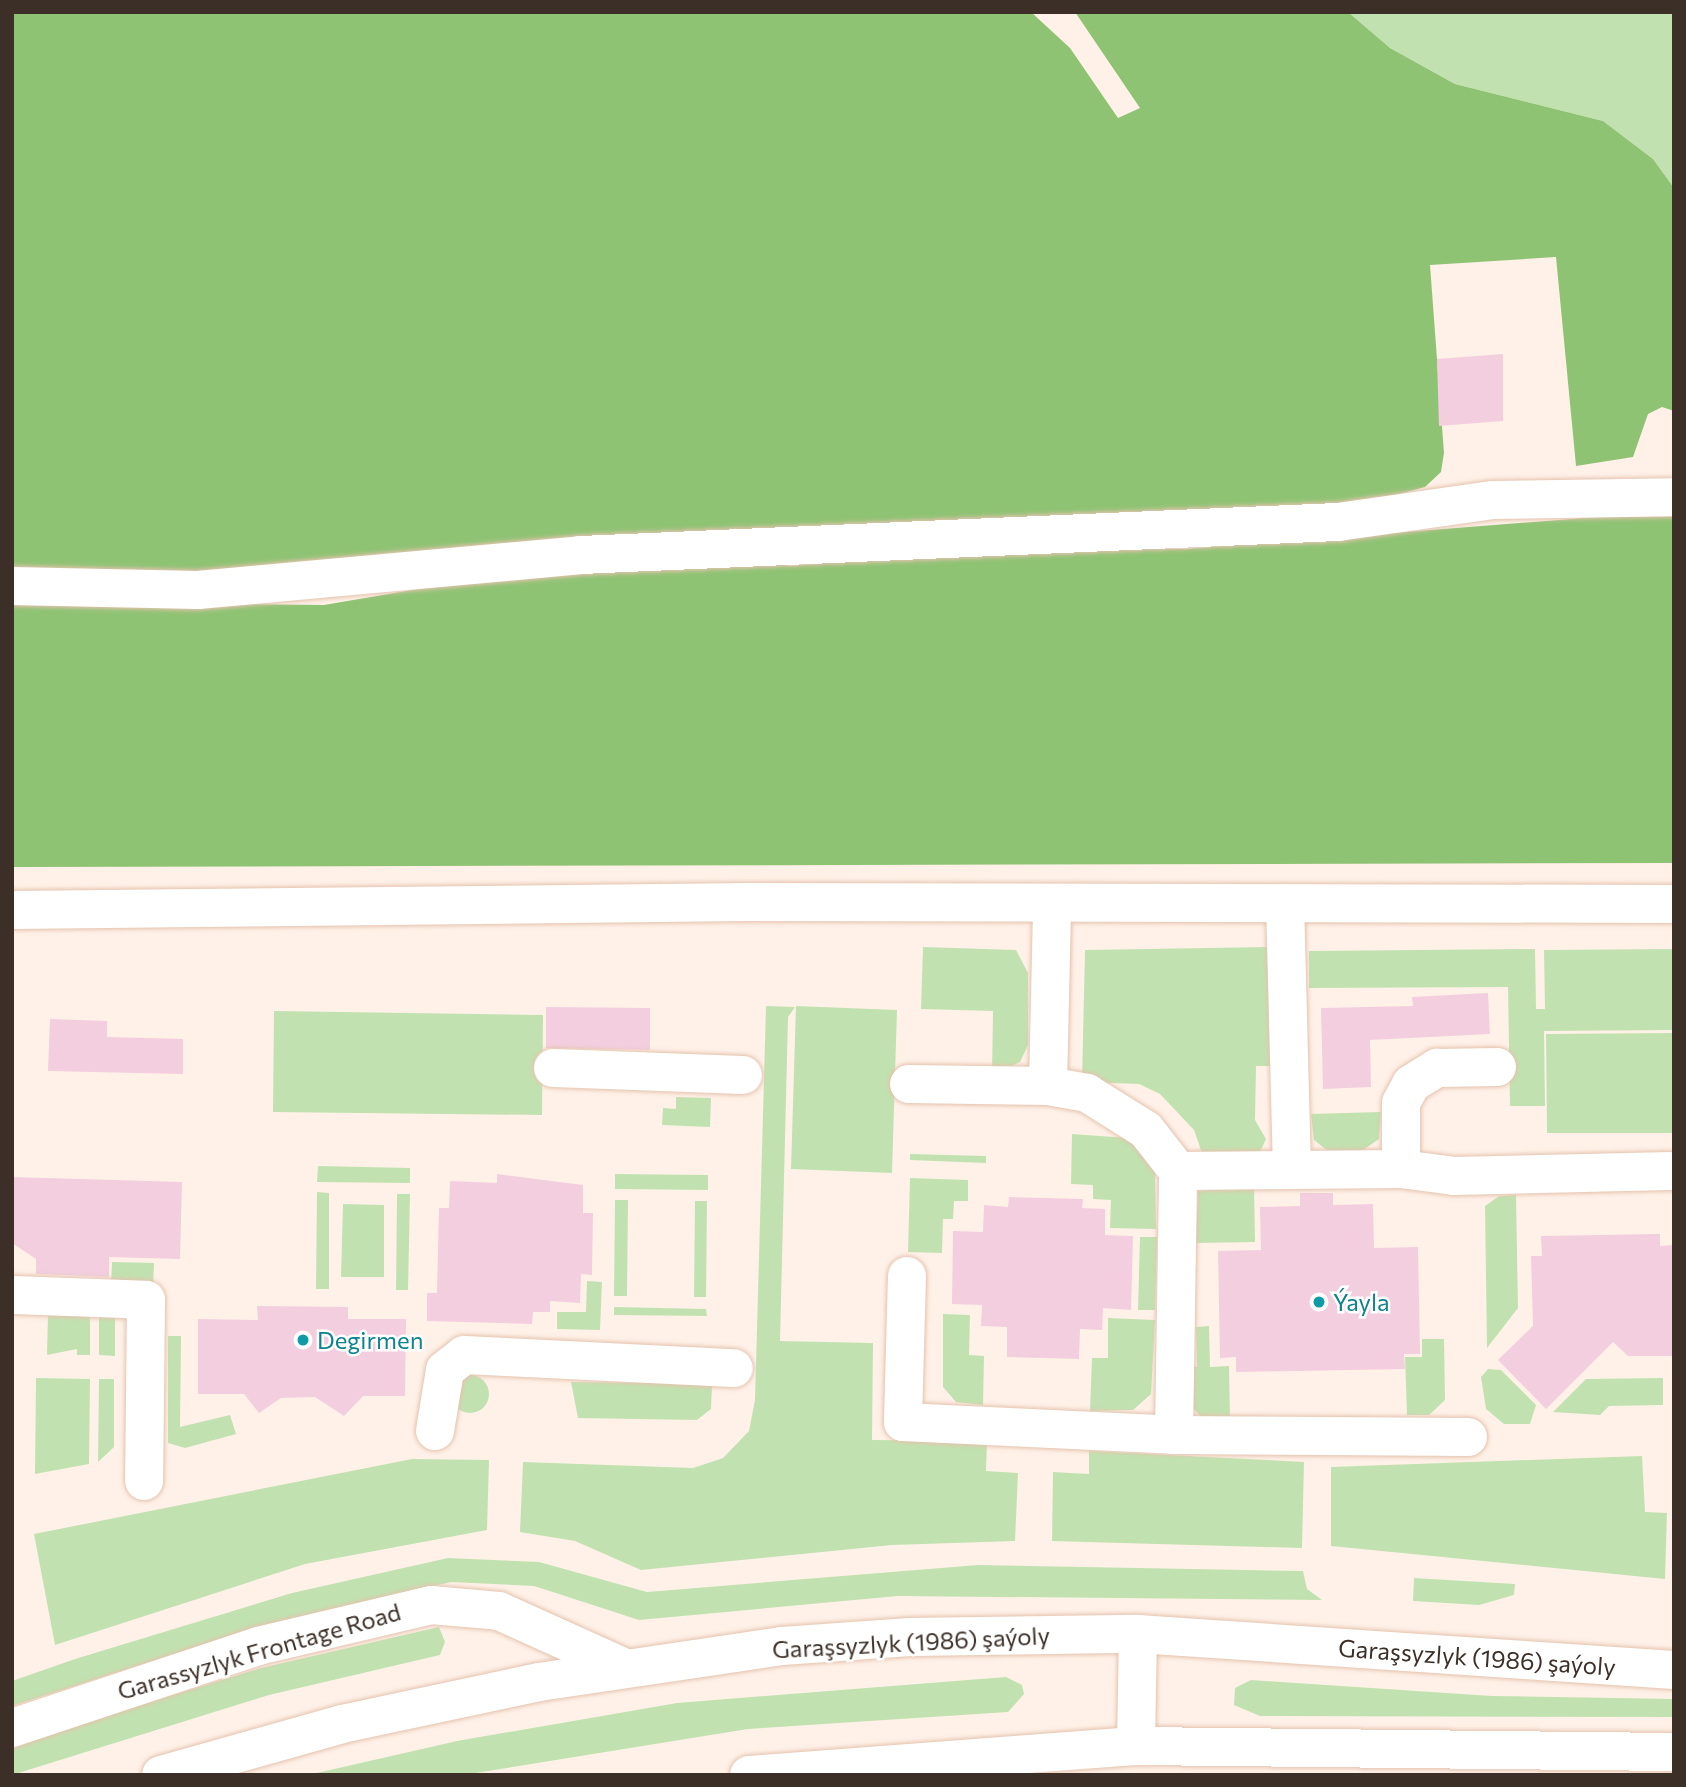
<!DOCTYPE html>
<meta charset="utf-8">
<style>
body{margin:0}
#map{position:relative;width:1686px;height:1787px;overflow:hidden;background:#fff1e8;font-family:Commissioner,sans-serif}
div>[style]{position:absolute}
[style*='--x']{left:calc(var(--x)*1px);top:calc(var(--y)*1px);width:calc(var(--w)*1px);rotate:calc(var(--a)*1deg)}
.green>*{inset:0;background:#c1e2b0}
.round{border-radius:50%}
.forest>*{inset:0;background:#8fc374}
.building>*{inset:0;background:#f3cedf}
.roads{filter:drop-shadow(0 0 2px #e4c3ae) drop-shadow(0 0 2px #e4c3ae)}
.minor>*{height:38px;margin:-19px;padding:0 19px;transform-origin:19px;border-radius:19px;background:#fff}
.major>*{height:38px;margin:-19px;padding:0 19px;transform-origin:19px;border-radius:19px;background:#fff}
.dots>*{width:19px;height:19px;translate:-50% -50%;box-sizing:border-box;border:4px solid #fff;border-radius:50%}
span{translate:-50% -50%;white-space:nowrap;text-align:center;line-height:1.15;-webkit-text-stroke:5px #fff;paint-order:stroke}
.culture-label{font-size:24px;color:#0d838f}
.left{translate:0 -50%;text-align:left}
.street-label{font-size:24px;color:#3c2f27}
.frame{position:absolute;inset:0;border:14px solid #3c2f27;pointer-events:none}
</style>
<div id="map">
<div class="green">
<div style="clip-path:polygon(1348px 12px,1674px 12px,1674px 188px,1653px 159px,1603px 121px,1455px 84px,1390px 48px)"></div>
<div style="clip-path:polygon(923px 947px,1016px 950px,1028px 973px,1028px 1045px,1020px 1062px,992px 1075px,993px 1011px,921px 1009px)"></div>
<div style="clip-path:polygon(1268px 947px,1270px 1066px,1256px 1066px,1255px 1120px,1266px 1139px,1260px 1152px,1202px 1153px,1194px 1130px,1160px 1094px,1139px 1084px,1082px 1082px,1085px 950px)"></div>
<div style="clip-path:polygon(1535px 949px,1536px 1009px,1545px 1009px,1544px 950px,1674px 949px,1674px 1030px,1544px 1031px,1545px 1106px,1510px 1106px,1508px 987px,1309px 988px,1309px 951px)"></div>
<div style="clip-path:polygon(766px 1006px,795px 1007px,788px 1017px,780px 1341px,873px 1343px,872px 1440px,987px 1441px,986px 1471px,1018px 1473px,1015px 1541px,892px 1545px,641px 1570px,575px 1541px,520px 1532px,523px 1462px,693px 1468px,723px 1458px,749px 1431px,755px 1400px)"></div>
<div style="clip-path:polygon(796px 1006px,897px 1010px,892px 1173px,791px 1169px)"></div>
<div style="clip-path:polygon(274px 1011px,543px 1015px,542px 1115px,273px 1112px)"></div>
<div style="clip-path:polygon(1674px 1033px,1674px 1133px,1547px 1133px,1546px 1034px)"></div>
<div style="clip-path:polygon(676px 1097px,711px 1098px,710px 1127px,662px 1125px,663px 1108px,676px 1109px)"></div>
<div style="clip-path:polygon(1381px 1112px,1379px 1139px,1363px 1150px,1328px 1151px,1314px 1140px,1311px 1114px)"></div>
<div style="clip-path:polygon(1072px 1134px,1128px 1138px,1155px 1169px,1156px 1229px,1110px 1228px,1111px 1200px,1093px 1199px,1093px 1185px,1071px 1184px)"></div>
<div style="clip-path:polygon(910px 1154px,986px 1156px,986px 1163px,910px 1160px)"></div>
<div style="clip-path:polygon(318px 1166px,410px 1168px,410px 1183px,317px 1182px)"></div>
<div style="clip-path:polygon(615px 1174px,708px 1175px,708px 1190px,615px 1189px)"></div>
<div style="clip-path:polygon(910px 1178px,968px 1180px,968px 1201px,954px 1201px,953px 1219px,943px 1219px,942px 1253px,908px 1252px)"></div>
<div style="clip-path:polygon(1254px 1186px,1255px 1242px,1196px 1243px,1198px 1191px)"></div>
<div style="clip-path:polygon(317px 1192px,329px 1193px,329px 1289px,316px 1289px)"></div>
<div style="clip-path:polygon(397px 1194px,410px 1194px,408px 1290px,396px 1290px)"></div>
<div style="clip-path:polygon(1516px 1195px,1518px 1308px,1487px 1348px,1485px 1206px,1499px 1196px)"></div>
<div style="clip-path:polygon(615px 1200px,628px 1200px,627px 1296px,614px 1296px)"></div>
<div style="clip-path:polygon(695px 1201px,707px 1201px,706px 1297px,694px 1297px)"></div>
<div style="clip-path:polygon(343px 1204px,384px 1205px,384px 1277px,341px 1277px)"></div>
<div style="clip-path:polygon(1140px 1237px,1157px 1237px,1155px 1310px,1138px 1310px)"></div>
<div style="clip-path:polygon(112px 1262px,154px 1263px,153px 1287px,111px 1286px)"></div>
<div style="clip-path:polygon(587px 1281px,602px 1282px,600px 1330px,557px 1329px,557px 1312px,586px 1312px)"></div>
<div style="clip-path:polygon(614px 1307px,706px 1309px,707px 1316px,614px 1315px)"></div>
<div style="clip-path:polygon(48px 1314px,90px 1314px,90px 1355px,77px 1355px,77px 1349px,47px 1355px)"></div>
<div style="clip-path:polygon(99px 1314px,115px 1314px,115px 1356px,99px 1355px)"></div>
<div style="clip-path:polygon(943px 1314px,970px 1315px,969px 1355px,984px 1356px,983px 1405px,956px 1402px,943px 1387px)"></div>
<div style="clip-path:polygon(1108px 1318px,1155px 1320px,1151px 1394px,1133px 1410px,1090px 1411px,1092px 1358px,1108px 1358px)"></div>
<div style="clip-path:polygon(1209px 1326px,1210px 1367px,1229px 1366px,1230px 1420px,1202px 1418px,1193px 1408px,1189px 1367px,1197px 1367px,1196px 1327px)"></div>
<div style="clip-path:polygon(168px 1336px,181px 1336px,180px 1427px,230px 1415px,236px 1434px,185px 1448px,168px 1443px)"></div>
<div style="clip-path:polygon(1422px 1339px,1444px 1339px,1445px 1400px,1429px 1415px,1407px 1415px,1405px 1357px,1422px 1357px)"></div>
<div style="clip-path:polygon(1488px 1369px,1501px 1370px,1536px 1405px,1530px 1424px,1504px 1424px,1486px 1409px,1481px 1377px)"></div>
<div class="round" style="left:451px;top:1375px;width:38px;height:38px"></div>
<div style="clip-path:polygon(36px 1378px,90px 1379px,89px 1464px,35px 1474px)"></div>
<div style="clip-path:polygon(1663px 1378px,1663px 1405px,1609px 1406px,1600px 1415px,1553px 1412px,1586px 1379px)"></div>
<div style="clip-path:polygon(99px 1379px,114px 1379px,114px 1447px,98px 1462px)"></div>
<div style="clip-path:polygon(571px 1382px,712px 1384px,711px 1409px,697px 1420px,578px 1418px)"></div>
<div style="clip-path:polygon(1089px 1451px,1304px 1462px,1302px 1548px,1052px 1541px,1053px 1472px,1089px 1474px)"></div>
<div style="clip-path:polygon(1642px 1456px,1645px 1512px,1667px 1513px,1665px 1579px,1331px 1546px,1331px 1467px)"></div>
<div style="clip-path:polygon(412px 1459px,489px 1460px,487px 1530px,305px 1564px,55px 1645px,34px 1534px)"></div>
<div style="clip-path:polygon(448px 1558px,539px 1562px,647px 1592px,978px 1565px,1303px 1571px,1307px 1589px,1322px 1600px,898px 1596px,639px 1620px,534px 1586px,451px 1582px,254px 1628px,12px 1706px,12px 1681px,75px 1659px,292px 1593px)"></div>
<div style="clip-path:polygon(1414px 1578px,1515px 1584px,1514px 1595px,1479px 1605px,1413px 1601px)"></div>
<div style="clip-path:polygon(439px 1627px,445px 1642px,440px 1655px,269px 1695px,12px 1775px,12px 1749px,60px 1730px,261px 1668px)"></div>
<div style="clip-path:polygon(1006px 1677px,1022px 1685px,1024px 1694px,1008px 1712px,748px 1729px,463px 1775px,308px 1775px,457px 1741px,677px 1703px)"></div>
<div style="clip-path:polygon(1251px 1680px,1492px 1696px,1674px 1699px,1674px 1717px,1260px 1716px,1234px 1705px,1235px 1688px)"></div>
</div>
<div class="forest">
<div style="clip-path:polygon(12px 12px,1031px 12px,1070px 48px,1118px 118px,1140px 108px,1075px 12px,1348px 12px,1390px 48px,1455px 84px,1603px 121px,1653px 159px,1674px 188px,1674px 411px,1662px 407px,1648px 414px,1633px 457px,1576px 466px,1556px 257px,1430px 265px,1444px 453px,1441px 472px,1425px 487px,1396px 495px,1327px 505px,298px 573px,12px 574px)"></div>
<div style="clip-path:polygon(1674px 511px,1674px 863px,12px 867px,12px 602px,324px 605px,512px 573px,746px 559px,790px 566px,970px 550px,1185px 549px)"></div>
</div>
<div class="building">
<div style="clip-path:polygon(1503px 354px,1503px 421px,1439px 426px,1437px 359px)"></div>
<div style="clip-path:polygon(1488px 993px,1490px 1034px,1370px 1040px,1371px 1087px,1323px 1089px,1321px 1008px,1413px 1006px,1412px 997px)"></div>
<div style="clip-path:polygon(546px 1007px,650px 1008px,650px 1050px,546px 1048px)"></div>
<div style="clip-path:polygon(50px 1019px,107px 1021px,107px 1037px,183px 1039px,183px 1074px,48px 1071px)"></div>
<div style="clip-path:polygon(497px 1174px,583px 1185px,583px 1213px,593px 1213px,592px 1275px,581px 1274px,580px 1303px,550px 1301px,550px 1312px,533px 1312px,532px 1324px,427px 1321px,427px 1293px,437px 1293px,439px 1208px,449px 1208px,450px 1181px,497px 1183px)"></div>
<div style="clip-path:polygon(12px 1177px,182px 1182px,180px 1259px,109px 1257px,109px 1277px,36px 1274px,36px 1259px,12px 1243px)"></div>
<div style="clip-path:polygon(1300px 1193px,1333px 1193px,1333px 1205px,1373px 1204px,1374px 1248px,1418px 1247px,1420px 1354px,1404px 1354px,1405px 1369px,1236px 1372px,1236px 1357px,1220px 1358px,1218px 1251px,1261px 1250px,1260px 1207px,1300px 1206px)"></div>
<div style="clip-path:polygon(1009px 1197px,1083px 1199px,1082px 1208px,1105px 1209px,1105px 1235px,1133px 1236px,1131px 1310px,1103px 1308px,1102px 1330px,1080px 1329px,1079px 1359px,1007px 1357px,1007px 1327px,981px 1326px,982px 1305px,952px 1304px,953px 1231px,983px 1232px,984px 1205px,1008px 1207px)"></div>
<div style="clip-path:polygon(1660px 1234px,1660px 1246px,1674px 1245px,1674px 1356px,1628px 1356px,1613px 1342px,1546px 1409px,1498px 1360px,1533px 1326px,1531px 1256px,1542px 1256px,1541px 1236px)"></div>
<div style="clip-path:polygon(257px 1306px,348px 1307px,348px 1319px,406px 1319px,405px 1396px,363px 1396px,344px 1416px,315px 1397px,281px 1398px,259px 1413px,244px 1394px,198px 1394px,198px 1319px,258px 1320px)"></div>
</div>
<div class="roads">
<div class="minor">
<div style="--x:12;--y:586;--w:186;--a:1.2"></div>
<div style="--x:198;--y:590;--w:385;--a:-5.2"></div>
<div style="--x:581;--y:555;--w:758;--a:-2.5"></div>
<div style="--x:1338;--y:522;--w:157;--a:-8.1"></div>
<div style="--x:1493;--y:500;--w:181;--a:-0.9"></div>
<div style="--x:1285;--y:903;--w:267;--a:88.5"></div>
<div style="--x:12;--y:910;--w:736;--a:-0.62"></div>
<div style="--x:748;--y:902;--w:926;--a:0.12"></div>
<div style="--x:553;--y:1068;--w:190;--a:2.1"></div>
<div style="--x:909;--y:1084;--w:139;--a:0.8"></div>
<div style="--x:1048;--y:1086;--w:40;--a:10"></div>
<div style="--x:1087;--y:1093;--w:70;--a:32.1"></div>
<div style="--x:1146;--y:1130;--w:52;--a:52"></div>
<div style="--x:1048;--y:1086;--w:183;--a:-88.7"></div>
<div style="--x:1401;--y:1169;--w:66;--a:-90"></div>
<div style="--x:1401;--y:1103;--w:21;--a:-62"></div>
<div style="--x:1411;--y:1084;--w:31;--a:-32"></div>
<div style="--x:1437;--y:1068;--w:60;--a:-1"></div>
<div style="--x:907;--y:1276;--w:146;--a:91.6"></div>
<div style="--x:903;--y:1422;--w:271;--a:2.7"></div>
<div style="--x:1174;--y:1435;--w:294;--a:0.4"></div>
<div style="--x:12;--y:1295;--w:134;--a:2.1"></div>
<div style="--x:146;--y:1300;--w:181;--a:90.6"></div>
<div style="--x:435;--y:1431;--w:62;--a:-80.7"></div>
<div style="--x:445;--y:1370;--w:24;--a:-38"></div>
<div style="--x:464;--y:1355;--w:270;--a:2.8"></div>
<div style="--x:1174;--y:1435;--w:264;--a:-89.1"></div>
<div style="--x:1178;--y:1171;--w:223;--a:-0.5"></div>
<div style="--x:1401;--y:1169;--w:53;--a:7.5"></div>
<div style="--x:1454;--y:1176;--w:220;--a:-1.3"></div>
<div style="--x:12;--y:1728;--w:259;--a:-18.4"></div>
<div style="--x:258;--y:1646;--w:178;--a:-13.3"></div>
<div style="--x:431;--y:1605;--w:68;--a:5"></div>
<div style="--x:499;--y:1611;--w:138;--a:24.3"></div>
</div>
<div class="major">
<div style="--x:1136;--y:1746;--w:112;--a:-89"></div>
<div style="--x:161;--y:1775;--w:188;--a:-15.7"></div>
<div style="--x:342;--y:1724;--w:201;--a:-12"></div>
<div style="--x:539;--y:1682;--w:246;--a:-8.4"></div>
<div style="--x:782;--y:1646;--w:128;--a:-4"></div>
<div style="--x:910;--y:1637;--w:228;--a:-0.8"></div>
<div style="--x:1138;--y:1634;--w:537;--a:3.84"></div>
<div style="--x:749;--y:1775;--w:388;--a:-4.3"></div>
<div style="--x:1136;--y:1746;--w:538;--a:0.64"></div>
</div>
</div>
<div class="dots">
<div style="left:1319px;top:1302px;background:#0f9aa8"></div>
<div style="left:303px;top:1340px;background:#0f9aa8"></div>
</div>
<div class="culture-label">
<span class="left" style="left:1333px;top:1302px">Ýayla</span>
<span class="left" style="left:317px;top:1340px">Degirmen</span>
</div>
<div class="street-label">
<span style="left:911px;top:1642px;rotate:-3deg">Garaşsyzlyk (1986) şaýoly</span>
<span style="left:259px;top:1651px;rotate:-16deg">Garassyzlyk Frontage Road</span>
<span style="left:1477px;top:1657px;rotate:4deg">Garaşsyzlyk (1986) şaýoly</span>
</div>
<div class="frame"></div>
</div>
